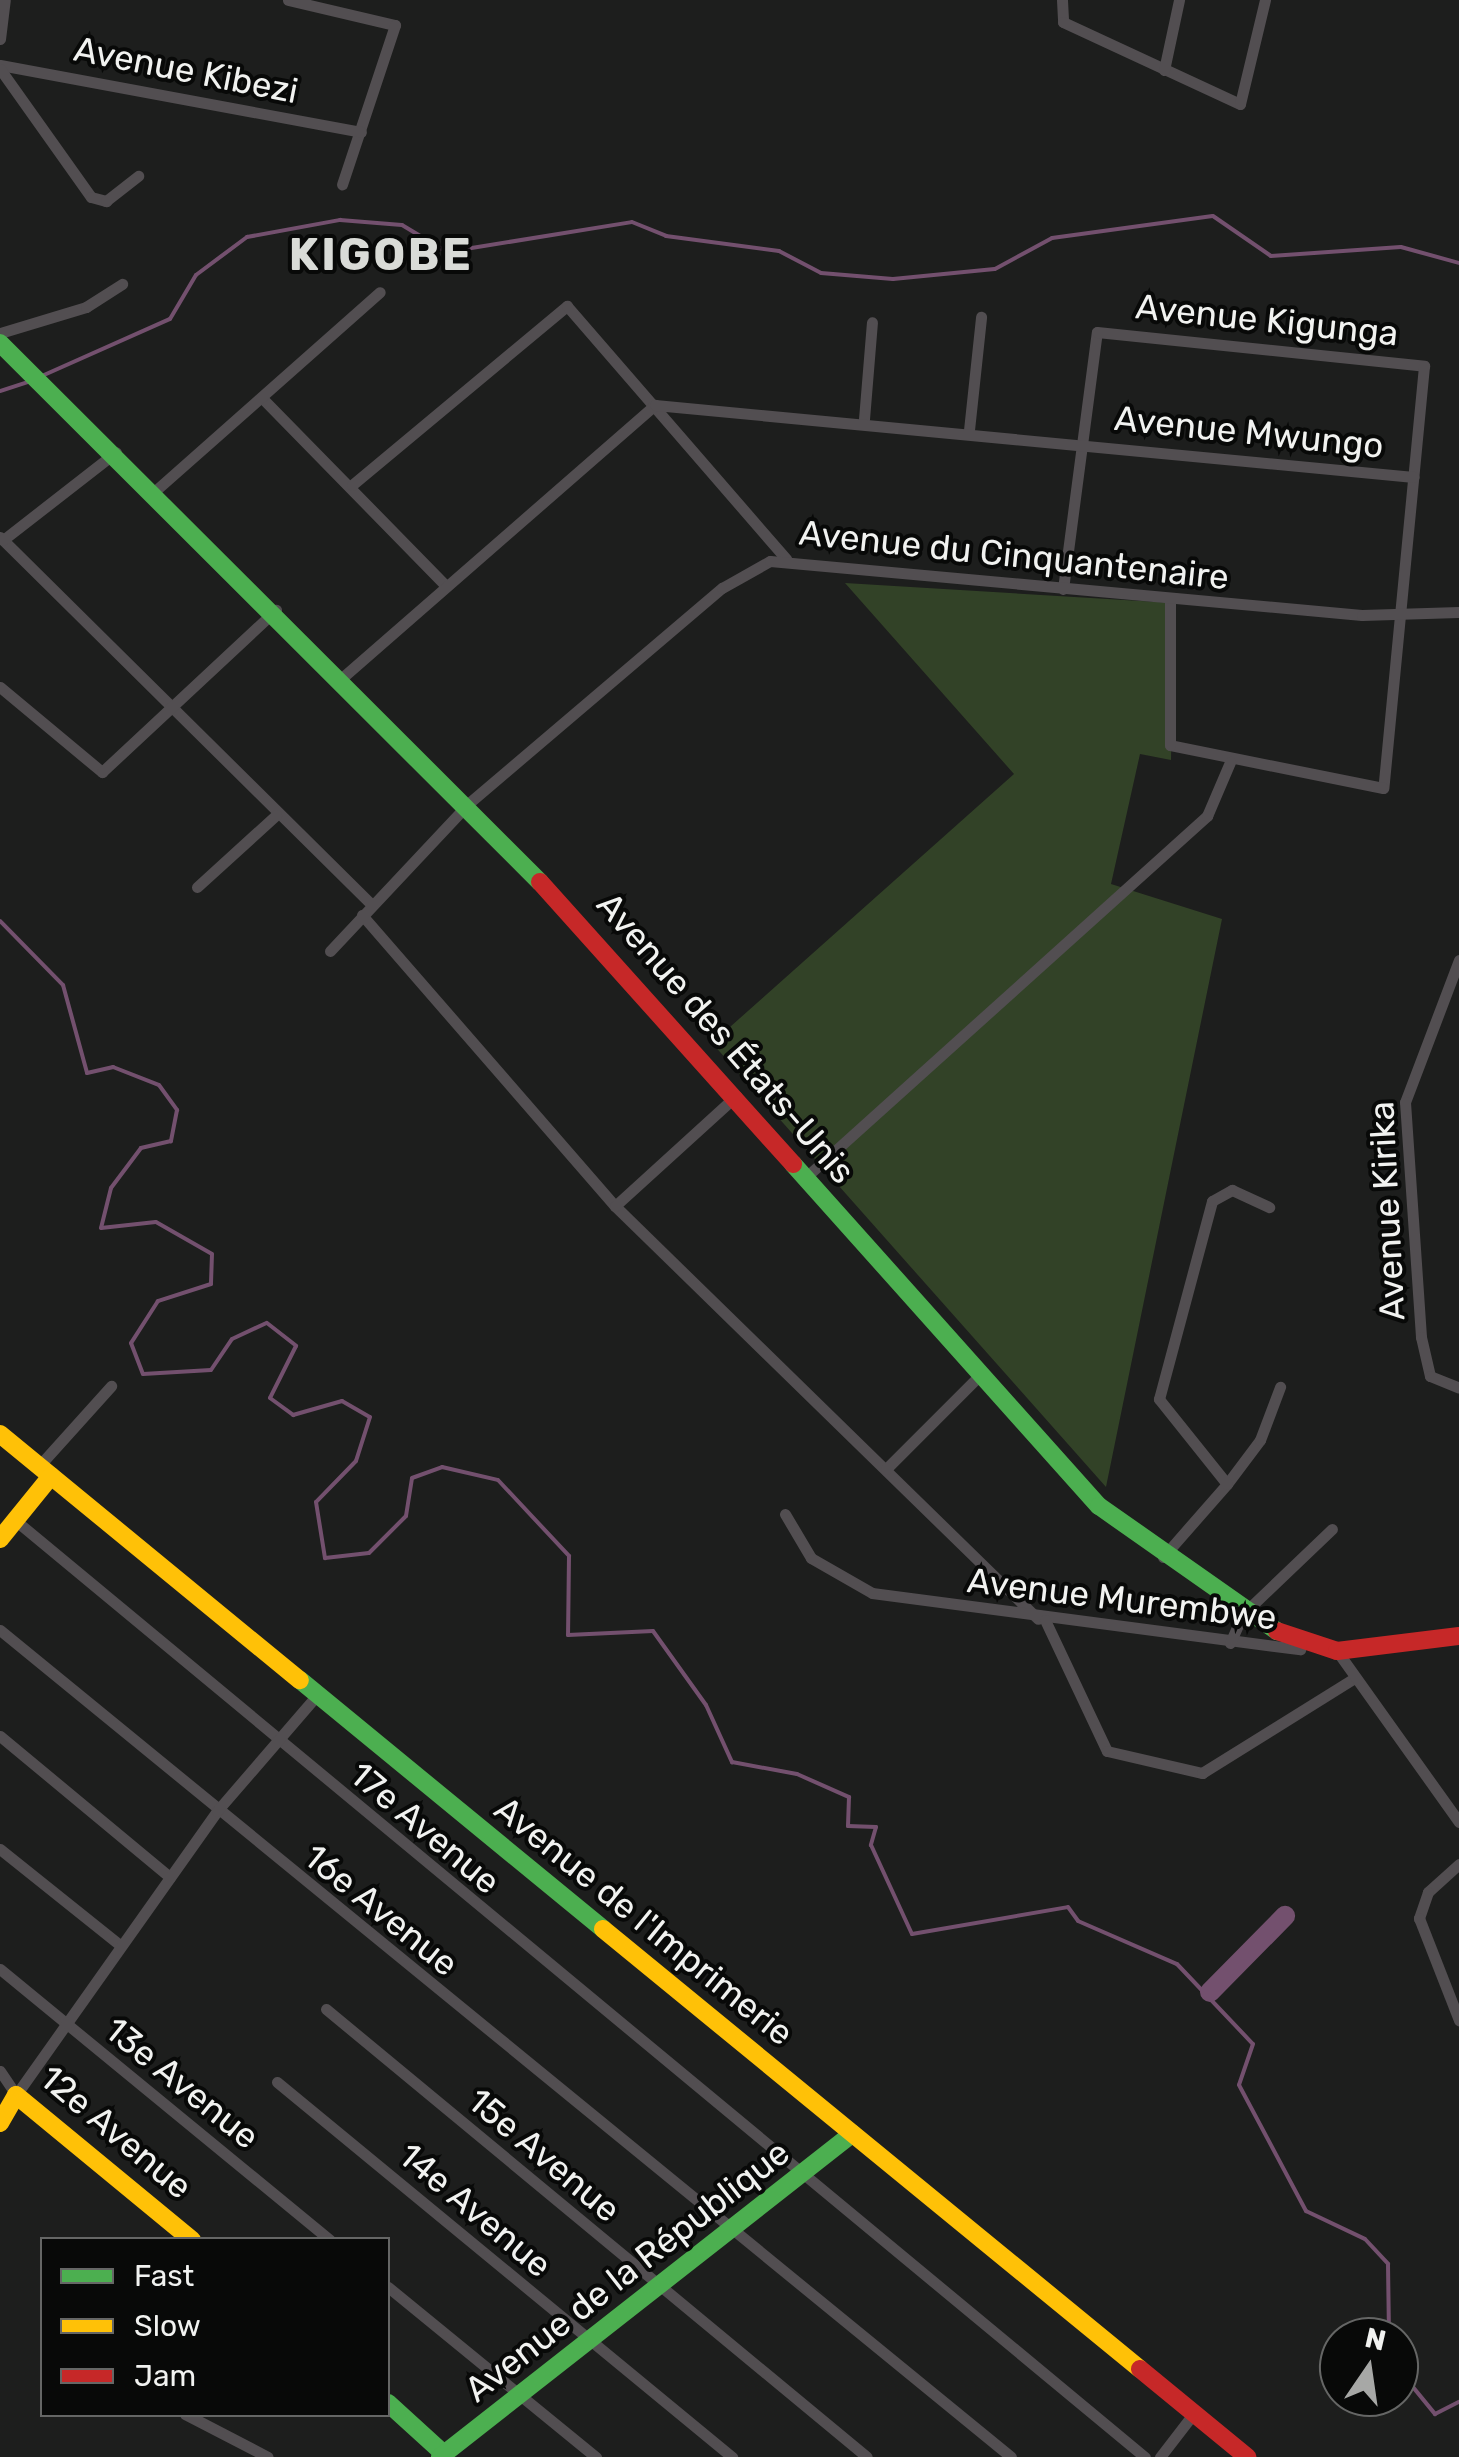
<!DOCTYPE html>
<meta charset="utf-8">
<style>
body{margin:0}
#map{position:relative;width:1459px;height:2457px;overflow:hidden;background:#1d1e1d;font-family:Rubik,sans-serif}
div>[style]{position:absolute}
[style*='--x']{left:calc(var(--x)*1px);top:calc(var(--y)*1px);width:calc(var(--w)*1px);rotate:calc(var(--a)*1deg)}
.green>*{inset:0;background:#324227}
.stream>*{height:4px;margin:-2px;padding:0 2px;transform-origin:2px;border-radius:2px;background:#73506e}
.river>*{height:20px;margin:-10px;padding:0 10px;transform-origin:10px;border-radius:10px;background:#73506e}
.street>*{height:11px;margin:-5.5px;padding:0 5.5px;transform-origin:5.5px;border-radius:5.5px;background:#524e51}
.fast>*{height:18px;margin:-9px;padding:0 9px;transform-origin:9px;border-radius:9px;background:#4caf50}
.slow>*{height:18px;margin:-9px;padding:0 9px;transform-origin:9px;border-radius:9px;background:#ffc107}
.jam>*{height:18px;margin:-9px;padding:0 9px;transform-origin:9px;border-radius:9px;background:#c62828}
span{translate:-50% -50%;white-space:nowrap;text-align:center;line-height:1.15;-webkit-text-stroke:8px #080908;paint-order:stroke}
.street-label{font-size:35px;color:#f1f2f0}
.district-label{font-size:45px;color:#d9dbd7;font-weight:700;letter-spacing:2.5px}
.legend{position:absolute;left:40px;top:2237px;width:350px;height:180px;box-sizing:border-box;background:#080908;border:2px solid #656665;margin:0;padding:12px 18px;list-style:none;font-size:30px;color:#f1f2f0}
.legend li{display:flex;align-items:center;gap:20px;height:50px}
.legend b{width:50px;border:2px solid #656665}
.north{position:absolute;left:1319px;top:2317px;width:100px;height:100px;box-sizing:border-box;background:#080908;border:2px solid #656665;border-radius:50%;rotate:13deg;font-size:28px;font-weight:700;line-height:40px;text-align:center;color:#f1f2f0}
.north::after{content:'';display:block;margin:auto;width:35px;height:45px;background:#a7a8a6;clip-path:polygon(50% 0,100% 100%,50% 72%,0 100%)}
</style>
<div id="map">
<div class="green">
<div style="clip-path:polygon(845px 583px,1174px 603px,1171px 760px,1140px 754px,1111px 884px,1222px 919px,1106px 1487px,712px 1043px,1014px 774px)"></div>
</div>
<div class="stream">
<div style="--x:44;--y:375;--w:138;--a:-24"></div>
<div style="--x:170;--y:319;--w:51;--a:-59.4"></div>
<div style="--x:196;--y:275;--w:64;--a:-36.7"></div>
<div style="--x:247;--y:237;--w:95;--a:-10.4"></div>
<div style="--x:340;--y:220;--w:62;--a:4.6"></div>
<div style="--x:402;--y:225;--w:52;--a:31"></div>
<div style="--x:447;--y:252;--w:187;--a:-9.2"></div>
<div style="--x:632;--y:222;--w:37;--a:22"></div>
<div style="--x:666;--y:236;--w:114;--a:7.6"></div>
<div style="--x:779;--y:251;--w:47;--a:27.6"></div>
<div style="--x:821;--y:273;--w:72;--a:4.8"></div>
<div style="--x:893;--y:279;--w:102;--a:-5.6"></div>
<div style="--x:995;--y:269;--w:65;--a:-28.5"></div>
<div style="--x:1052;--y:238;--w:162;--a:-7.8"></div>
<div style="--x:1213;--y:216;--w:70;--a:34.6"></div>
<div style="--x:1271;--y:256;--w:130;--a:-4"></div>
<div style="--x:1401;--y:247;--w:60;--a:15.4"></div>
<div style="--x:0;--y:391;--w:33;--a:-18"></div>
<div style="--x:0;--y:921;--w:90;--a:45.5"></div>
<div style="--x:63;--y:985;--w:91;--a:74.7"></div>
<div style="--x:87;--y:1073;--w:27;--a:-13"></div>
<div style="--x:113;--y:1067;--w:49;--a:21.4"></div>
<div style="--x:159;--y:1085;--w:31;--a:54"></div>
<div style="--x:177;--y:1110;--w:32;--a:101"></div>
<div style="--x:171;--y:1141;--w:31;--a:167"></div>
<div style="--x:141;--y:1148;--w:50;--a:126.9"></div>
<div style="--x:111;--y:1188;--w:41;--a:104"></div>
<div style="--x:101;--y:1228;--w:55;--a:-6.2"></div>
<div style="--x:156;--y:1222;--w:64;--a:29.7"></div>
<div style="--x:212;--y:1254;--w:30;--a:92"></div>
<div style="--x:211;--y:1284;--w:56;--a:162.2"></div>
<div style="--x:158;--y:1301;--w:50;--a:122.7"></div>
<div style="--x:131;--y:1343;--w:33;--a:69"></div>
<div style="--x:143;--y:1374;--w:68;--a:-3.4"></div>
<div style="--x:211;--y:1370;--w:37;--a:-56"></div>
<div style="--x:232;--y:1339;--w:38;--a:-25"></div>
<div style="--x:267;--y:1323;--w:37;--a:38"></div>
<div style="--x:296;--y:1346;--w:58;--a:116.6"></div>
<div style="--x:270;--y:1398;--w:29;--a:36"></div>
<div style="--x:293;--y:1415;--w:51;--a:-15.9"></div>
<div style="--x:342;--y:1401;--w:32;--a:30"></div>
<div style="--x:370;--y:1417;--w:46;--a:107.7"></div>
<div style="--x:356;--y:1461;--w:57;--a:134.3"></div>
<div style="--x:316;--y:1502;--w:57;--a:80.9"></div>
<div style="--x:325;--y:1558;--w:44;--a:-6.5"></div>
<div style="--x:369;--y:1553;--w:52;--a:-45"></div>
<div style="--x:406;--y:1516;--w:38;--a:-81"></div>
<div style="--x:412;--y:1478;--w:32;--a:-20"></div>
<div style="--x:442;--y:1467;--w:57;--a:13.1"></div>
<div style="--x:498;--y:1480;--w:104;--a:46.9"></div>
<div style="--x:569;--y:1556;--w:79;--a:90.7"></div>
<div style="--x:568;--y:1635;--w:85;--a:-2.7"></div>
<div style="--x:653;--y:1631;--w:91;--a:54.4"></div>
<div style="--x:706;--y:1705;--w:63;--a:65.5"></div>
<div style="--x:732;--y:1762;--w:66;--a:10.5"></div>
<div style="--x:797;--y:1774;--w:57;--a:23.9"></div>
<div style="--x:849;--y:1797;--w:29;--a:92"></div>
<div style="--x:848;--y:1826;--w:28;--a:2"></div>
<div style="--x:876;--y:1827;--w:19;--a:106"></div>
<div style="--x:871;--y:1845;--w:98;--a:65.3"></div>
<div style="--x:912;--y:1934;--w:158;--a:-9.8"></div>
<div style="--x:1068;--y:1907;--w:17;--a:54"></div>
<div style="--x:1078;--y:1921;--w:108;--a:23.5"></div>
<div style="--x:1177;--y:1964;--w:110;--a:46.5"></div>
<div style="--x:1253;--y:2044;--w:43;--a:108.9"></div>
<div style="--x:1239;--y:2085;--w:143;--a:62"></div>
<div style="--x:1306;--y:2211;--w:65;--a:25.4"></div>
<div style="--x:1365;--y:2239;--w:34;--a:47"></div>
<div style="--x:1388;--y:2264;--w:73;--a:89.2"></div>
<div style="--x:1399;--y:2370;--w:57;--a:50.7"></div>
<div style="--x:1435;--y:2414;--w:27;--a:-27"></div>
</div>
<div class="river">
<div style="--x:1210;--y:1992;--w:107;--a:-45.4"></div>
</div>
<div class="street">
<div style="--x:288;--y:0;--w:110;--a:13.2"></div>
<div style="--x:395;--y:25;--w:168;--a:108.4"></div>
<div style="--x:1062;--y:0;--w:22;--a:87"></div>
<div style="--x:1063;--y:22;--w:195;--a:24.9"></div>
<div style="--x:1240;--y:104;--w:107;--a:-76.5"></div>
<div style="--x:0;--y:39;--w:39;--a:-83"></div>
<div style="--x:0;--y:65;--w:367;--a:10.5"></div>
<div style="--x:0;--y:69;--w:157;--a:54.6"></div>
<div style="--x:91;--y:197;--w:16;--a:15"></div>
<div style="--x:106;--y:201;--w:41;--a:-38"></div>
<div style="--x:1164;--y:70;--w:72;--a:-77.9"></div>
<div style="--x:0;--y:333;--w:90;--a:-16.8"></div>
<div style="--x:86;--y:307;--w:43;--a:-32.6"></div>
<div style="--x:263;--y:399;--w:259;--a:45.6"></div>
<div style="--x:864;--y:419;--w:97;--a:-85.3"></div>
<div style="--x:969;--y:430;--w:114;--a:-83.9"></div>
<div style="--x:352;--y:485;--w:280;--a:-39.8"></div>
<div style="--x:567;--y:306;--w:335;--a:49.1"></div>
<div style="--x:155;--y:491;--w:300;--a:-41.5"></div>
<div style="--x:0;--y:537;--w:522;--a:44.69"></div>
<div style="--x:3;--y:540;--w:143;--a:-37.9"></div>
<div style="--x:1063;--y:589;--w:259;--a:-82.5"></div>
<div style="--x:1097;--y:332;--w:329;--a:5.9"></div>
<div style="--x:1424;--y:366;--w:424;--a:95.5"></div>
<div style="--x:1383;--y:788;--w:217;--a:-168.6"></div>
<div style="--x:1170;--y:745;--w:146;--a:-90"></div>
<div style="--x:343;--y:677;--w:414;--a:-41.1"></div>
<div style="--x:655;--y:405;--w:762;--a:5.42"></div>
<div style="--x:0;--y:687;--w:133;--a:39.8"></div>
<div style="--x:102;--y:772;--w:238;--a:-43"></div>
<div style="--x:197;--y:887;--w:107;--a:-42.3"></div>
<div style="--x:362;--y:915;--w:386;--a:49"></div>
<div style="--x:615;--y:1206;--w:591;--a:44.31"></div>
<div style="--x:330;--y:951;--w:203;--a:-46.8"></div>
<div style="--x:469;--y:803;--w:332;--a:-40.4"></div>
<div style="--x:722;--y:588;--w:55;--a:-29.4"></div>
<div style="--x:770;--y:561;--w:594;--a:5.21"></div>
<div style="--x:1362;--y:615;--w:97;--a:-1.8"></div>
<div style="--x:1459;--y:960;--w:152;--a:110.8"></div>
<div style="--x:1405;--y:1102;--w:236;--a:86.1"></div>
<div style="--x:1421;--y:1337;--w:40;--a:77"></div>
<div style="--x:1430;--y:1376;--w:31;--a:22"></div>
<div style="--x:806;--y:1177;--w:540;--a:-42"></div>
<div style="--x:1207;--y:816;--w:59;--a:-66.9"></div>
<div style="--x:615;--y:1206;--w:164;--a:-42.3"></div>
<div style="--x:39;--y:1466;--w:108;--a:-48"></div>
<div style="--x:886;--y:1469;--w:133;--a:-45"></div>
<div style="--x:1227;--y:1484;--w:55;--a:-53.1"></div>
<div style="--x:1260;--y:1440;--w:57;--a:-69.3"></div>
<div style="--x:785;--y:1514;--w:51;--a:59.4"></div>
<div style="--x:811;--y:1558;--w:70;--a:29.8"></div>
<div style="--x:872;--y:1593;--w:432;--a:7.5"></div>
<div style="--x:15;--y:1520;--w:1468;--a:39.67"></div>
<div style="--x:1163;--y:1557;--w:97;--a:-48.8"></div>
<div style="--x:1227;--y:1484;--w:109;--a:-128.7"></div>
<div style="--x:1159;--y:1399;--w:205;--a:-75"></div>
<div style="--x:1212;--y:1201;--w:23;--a:-29"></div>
<div style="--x:1232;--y:1190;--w:41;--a:24.7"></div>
<div style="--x:1045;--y:1620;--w:145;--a:64.7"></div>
<div style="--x:1107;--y:1751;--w:98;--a:13"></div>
<div style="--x:1202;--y:1773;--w:178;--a:-31.9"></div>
<div style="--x:0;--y:1630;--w:1306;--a:39.28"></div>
<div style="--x:1230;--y:1643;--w:32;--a:-66"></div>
<div style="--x:1243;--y:1614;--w:123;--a:-43.7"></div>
<div style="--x:1337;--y:1651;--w:210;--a:54.5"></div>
<div style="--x:0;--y:1736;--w:221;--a:39.7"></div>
<div style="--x:0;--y:1849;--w:154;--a:38.7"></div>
<div style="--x:1459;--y:1864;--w:42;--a:137.9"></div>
<div style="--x:1428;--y:1892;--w:28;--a:109"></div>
<div style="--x:1419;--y:1918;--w:110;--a:68.6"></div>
<div style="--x:0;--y:1969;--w:427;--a:39.4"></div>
<div style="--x:326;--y:2009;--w:702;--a:39.63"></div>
<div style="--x:0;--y:2071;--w:29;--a:56"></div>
<div style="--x:16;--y:2095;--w:348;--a:-54.7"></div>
<div style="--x:217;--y:1811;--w:155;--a:-49.2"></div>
<div style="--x:277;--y:2082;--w:590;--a:39.49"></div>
<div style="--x:388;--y:2287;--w:269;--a:39.3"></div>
<div style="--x:185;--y:2414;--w:93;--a:27.4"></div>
<div style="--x:1160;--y:2457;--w:56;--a:-52.3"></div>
</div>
<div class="fast">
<div style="--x:0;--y:343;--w:763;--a:44.95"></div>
<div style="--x:793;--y:1164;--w:459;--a:48.2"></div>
<div style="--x:1099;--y:1506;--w:218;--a:35.1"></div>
<div style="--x:300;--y:1680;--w:392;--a:39.4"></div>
<div style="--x:388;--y:2403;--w:76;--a:42.3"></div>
<div style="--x:440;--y:2457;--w:524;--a:-38.1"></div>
</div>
<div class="slow">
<div style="--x:0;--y:1434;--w:388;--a:39.4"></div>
<div style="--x:0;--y:1539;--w:81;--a:-51"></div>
<div style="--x:603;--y:1929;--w:694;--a:39.33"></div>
<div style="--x:0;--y:2123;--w:32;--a:-60"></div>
<div style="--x:16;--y:2095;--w:228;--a:39.5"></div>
</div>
<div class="jam">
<div style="--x:540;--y:882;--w:379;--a:48.1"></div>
<div style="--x:1277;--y:1631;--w:63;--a:18.4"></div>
<div style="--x:1337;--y:1651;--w:123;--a:-7"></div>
<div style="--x:1140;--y:2369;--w:139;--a:39.4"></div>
</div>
<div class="street-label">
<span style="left:186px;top:70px;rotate:11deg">Avenue Kibezi</span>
<span style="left:1267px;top:320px;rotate:6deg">Avenue Kigunga</span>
<span style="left:1249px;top:432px;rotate:6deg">Avenue Mwungo</span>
<span style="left:1014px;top:555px;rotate:6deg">Avenue du Cinquantenaire</span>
<span style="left:726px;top:1038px;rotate:49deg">Avenue des États-Unis</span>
<span style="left:1387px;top:1211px;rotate:-93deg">Avenue Kirika</span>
<span style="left:1122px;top:1599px;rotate:7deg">Avenue Murembwe</span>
<span style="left:425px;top:1828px;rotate:40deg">17e Avenue</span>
<span style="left:381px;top:1910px;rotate:39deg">16e Avenue</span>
<span style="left:644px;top:1921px;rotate:39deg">Avenue de l'Imprimerie</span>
<span style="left:182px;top:2083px;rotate:39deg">13e Avenue</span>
<span style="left:116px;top:2132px;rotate:40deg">12e Avenue</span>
<span style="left:544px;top:2155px;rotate:40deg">15e Avenue</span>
<span style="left:475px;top:2210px;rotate:40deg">14e Avenue</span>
<span style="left:627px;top:2271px;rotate:-38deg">Avenue de la République</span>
</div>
<div class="district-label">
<span style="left:381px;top:255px">KIGOBE</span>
</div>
<ul class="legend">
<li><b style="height:12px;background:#4caf50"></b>Fast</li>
<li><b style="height:12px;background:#ffc107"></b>Slow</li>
<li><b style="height:12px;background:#c62828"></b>Jam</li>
</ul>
<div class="north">N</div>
</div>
